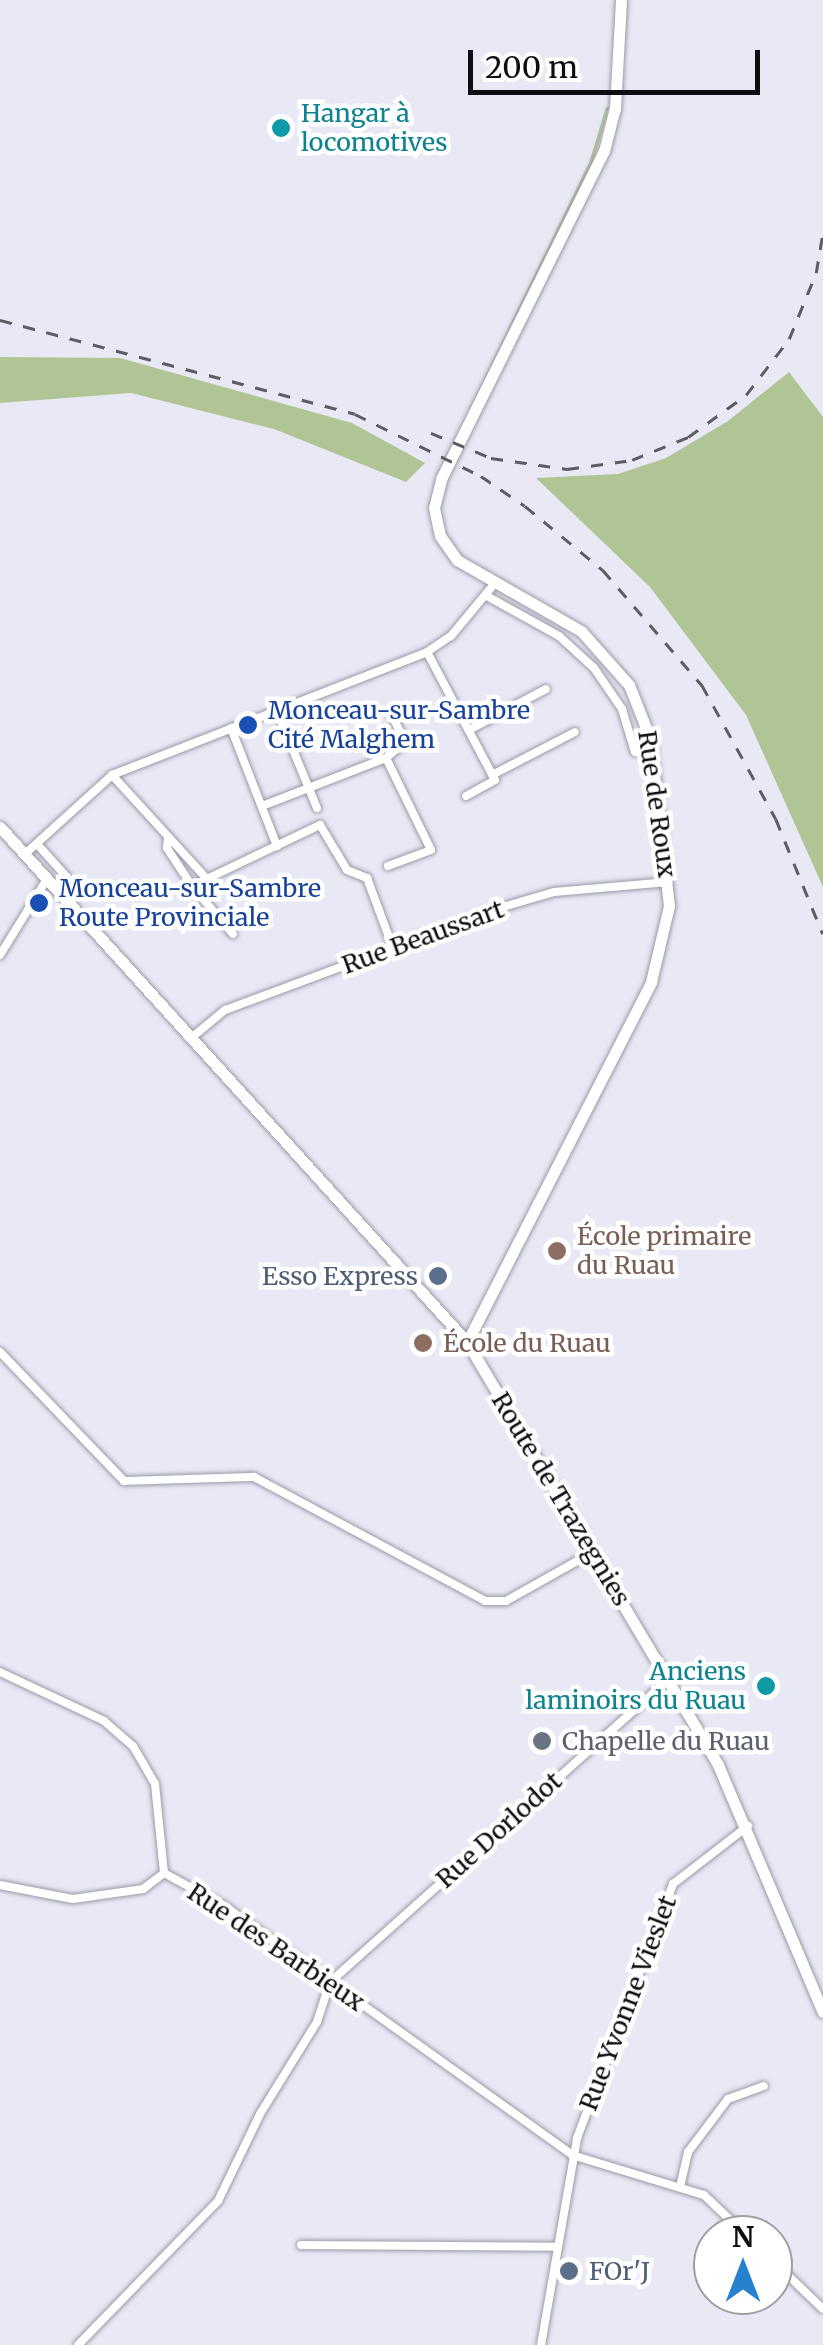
<!DOCTYPE html>
<meta charset="utf-8">
<style>
body{margin:0}
#map{position:relative;width:823px;height:2345px;overflow:hidden;background:#e8e9f5;font-family:Merriweather,serif}
div>[style]{position:absolute}
[style*='--x']{left:calc(var(--x)*1px);top:calc(var(--y)*1px);width:calc(var(--w)*1px);rotate:calc(var(--a)*1deg)}
.green>*{inset:0;background:#b1c496}
.roads{filter:drop-shadow(0 0 2px #9a9ba6) drop-shadow(0 0 2px #9a9ba6)}
.street>*{height:8px;margin:-4px;padding:0 4px;transform-origin:4px;border-radius:4px;background:#fff}
.secondary>*{height:11px;margin:-5.5px;padding:0 5.5px;transform-origin:5.5px;border-radius:5.5px;background:#fff}
.rail>*{height:2.5px;margin-top:-1.25px;transform-origin:0;background:repeating-linear-gradient(90deg,#5c5c63 0 12px,transparent 0 24px)}
.dots>*{width:28px;height:28px;translate:-50% -50%;box-sizing:border-box;border:5px solid #fff;border-radius:50%}
span{translate:-50% -50%;white-space:nowrap;text-align:center;line-height:1.15;-webkit-text-stroke:9px #fff;paint-order:stroke}
.culture-label{font-size:25px;color:#0d838f}
.left{translate:0 -50%;text-align:left}
.right{translate:-100% -50%;text-align:right}
.transit-label{font-size:25px;color:#164399}
.street-label{font-size:25px;color:#0e0e12}
.education-label{font-size:25px;color:#785e54}
.service-label{font-size:25px;color:#4e5e75}
.worship-label{font-size:25px;color:#5b616d}
.north{position:absolute;left:693px;top:2215px;width:100px;height:100px;box-sizing:border-box;background:#fff;border:2px solid #9f9fa0;border-radius:50%;rotate:0deg;font-size:28px;font-weight:700;line-height:40px;text-align:center;color:#0e0e12}
.north::after{content:'';display:block;margin:auto;width:35px;height:45px;background:#2682cf;clip-path:polygon(50% 0,100% 100%,50% 72%,0 100%)}
.scale{position:absolute;left:468px;top:50px;width:292px;height:45px;box-sizing:border-box;border:5px solid #0e0e12;border-top:0;padding-left:12px;font-size:30px;line-height:35px;white-space:nowrap;color:#0e0e12;-webkit-text-stroke:8px #fff;paint-order:stroke}
</style>
<div id="map">
<div class="green">
<div style="clip-path:polygon(606px 107px,609px 107px,593px 164px,468px 411px,589px 163px)"></div>
<div style="clip-path:polygon(0 357px,120px 358px,352px 423px,425px 463px,406px 482px,274px 429px,131px 393px,0 403px)"></div>
<div style="clip-path:polygon(789px 372px,823px 417px,823px 887px,746px 715px,650px 587px,536px 478px,618px 474px,666px 458px,728px 421px)"></div>
</div>
<div class="roads">
<div class="street">
<div style="--x:485;--y:595;--w:85;--a:29"></div>
<div style="--x:559;--y:636;--w:47;--a:42.4"></div>
<div style="--x:594;--y:668;--w:50;--a:55.7"></div>
<div style="--x:622;--y:709;--w:45;--a:73.2"></div>
<div style="--x:427;--y:652;--w:145;--a:62"></div>
<div style="--x:495;--y:780;--w:33;--a:151"></div>
<div style="--x:277;--y:711;--w:105;--a:67.6"></div>
<div style="--x:231;--y:728;--w:127;--a:68.7"></div>
<div style="--x:469;--y:730;--w:87;--a:-28"></div>
<div style="--x:386;--y:758;--w:25;--a:-40"></div>
<div style="--x:405;--y:742;--w:30;--a:-116"></div>
<div style="--x:112;--y:775;--w:141;--a:47.6"></div>
<div style="--x:492;--y:775;--w:93;--a:-27.4"></div>
<div style="--x:262;--y:806;--w:133;--a:-21.2"></div>
<div style="--x:386;--y:758;--w:102;--a:63.9"></div>
<div style="--x:431;--y:850;--w:46;--a:159.6"></div>
<div style="--x:168;--y:837;--w:11;--a:95"></div>
<div style="--x:167;--y:848;--w:45;--a:56.7"></div>
<div style="--x:192;--y:886;--w:63;--a:49.5"></div>
<div style="--x:37;--y:844;--w:55;--a:47.9"></div>
<div style="--x:25;--y:854;--w:118;--a:-42.2"></div>
<div style="--x:112;--y:775;--w:338;--a:-21.3"></div>
<div style="--x:427;--y:652;--w:29;--a:-34"></div>
<div style="--x:451;--y:636;--w:69;--a:-50.3"></div>
<div style="--x:192;--y:886;--w:142;--a:-25.5"></div>
<div style="--x:320;--y:825;--w:52;--a:59"></div>
<div style="--x:347;--y:870;--w:22;--a:22"></div>
<div style="--x:367;--y:878;--w:75;--a:69.6"></div>
<div style="--x:0;--y:955;--w:89;--a:-58.3"></div>
<div style="--x:191;--y:1038;--w:44;--a:-39.5"></div>
<div style="--x:225;--y:1010;--w:289;--a:-20.4"></div>
<div style="--x:496;--y:909;--w:60;--a:-16.3"></div>
<div style="--x:554;--y:892;--w:115;--a:-5"></div>
<div style="--x:0;--y:1352;--w:179;--a:46.1"></div>
<div style="--x:124;--y:1481;--w:130;--a:-1.8"></div>
<div style="--x:254;--y:1477;--w:262;--a:28.2"></div>
<div style="--x:485;--y:1601;--w:21;--a:0"></div>
<div style="--x:506;--y:1601;--w:100;--a:-29.4"></div>
<div style="--x:0;--y:1672;--w:115;--a:25.2"></div>
<div style="--x:104;--y:1721;--w:38;--a:41"></div>
<div style="--x:133;--y:1746;--w:44;--a:59.9"></div>
<div style="--x:155;--y:1784;--w:89;--a:84.2"></div>
<div style="--x:164;--y:1873;--w:71;--a:28.7"></div>
<div style="--x:226;--y:1907;--w:426;--a:35.6"></div>
<div style="--x:572;--y:2155;--w:138;--a:16.9"></div>
<div style="--x:704;--y:2195;--w:58;--a:43.6"></div>
<div style="--x:0;--y:1885;--w:74;--a:10.9"></div>
<div style="--x:73;--y:1899;--w:71;--a:-8.1"></div>
<div style="--x:143;--y:1889;--w:26;--a:-37"></div>
<div style="--x:680;--y:2187;--w:36;--a:-77"></div>
<div style="--x:688;--y:2152;--w:66;--a:-53"></div>
<div style="--x:728;--y:2099;--w:38;--a:-20"></div>
<div style="--x:301;--y:2245;--w:256;--a:0.4"></div>
<div style="--x:773;--y:2261;--w:69;--a:43.8"></div>
<div style="--x:78;--y:2345;--w:201;--a:-45.8"></div>
<div style="--x:218;--y:2201;--w:97;--a:-64.2"></div>
<div style="--x:260;--y:2114;--w:108;--a:-58.2"></div>
<div style="--x:317;--y:2022;--w:42;--a:-72"></div>
<div style="--x:330;--y:1982;--w:455;--a:-41.8"></div>
<div style="--x:541;--y:2345;--w:210;--a:-80.1"></div>
<div style="--x:577;--y:2138;--w:272;--a:-69.3"></div>
<div style="--x:673;--y:1884;--w:95;--a:-37.7"></div>
</div>
<div class="secondary">
<div style="--x:0;--y:827;--w:695;--a:47.8"></div>
<div style="--x:467;--y:1342;--w:492;--a:59.3"></div>
<div style="--x:718;--y:1765;--w:268;--a:67"></div>
<div style="--x:467;--y:1342;--w:404;--a:-62.9"></div>
<div style="--x:651;--y:982;--w:78;--a:-76.7"></div>
<div style="--x:669;--y:906;--w:169;--a:-96.5"></div>
<div style="--x:650;--y:738;--w:57;--a:-111.6"></div>
<div style="--x:629;--y:685;--w:72;--a:-131.6"></div>
<div style="--x:581;--y:631;--w:143;--a:-150.2"></div>
<div style="--x:457;--y:560;--w:29;--a:-125"></div>
<div style="--x:440;--y:536;--w:29;--a:-102"></div>
<div style="--x:434;--y:508;--w:30;--a:-76"></div>
<div style="--x:441;--y:479;--w:366;--a:-63.6"></div>
<div style="--x:604;--y:151;--w:44;--a:-75.7"></div>
<div style="--x:615;--y:108;--w:108;--a:-86.8"></div>
</div>
</div>
<div class="rail">
<div style="--x:0;--y:320;--w:367;--a:14.8"></div>
<div style="--x:355;--y:414;--w:140;--a:26.2"></div>
<div style="--x:481;--y:476;--w:53;--a:34.3"></div>
<div style="--x:525;--y:506;--w:101;--a:39.4"></div>
<div style="--x:603;--y:570;--w:152;--a:49.3"></div>
<div style="--x:702;--y:685;--w:153;--a:61.1"></div>
<div style="--x:776;--y:819;--w:124;--a:67.8"></div>
<div style="--x:431;--y:433;--w:65;--a:22.6"></div>
<div style="--x:491;--y:458;--w:77;--a:8.2"></div>
<div style="--x:567;--y:469;--w:66;--a:-7.9"></div>
<div style="--x:632;--y:460;--w:61;--a:-22.3"></div>
<div style="--x:688;--y:437;--w:72;--a:-35.9"></div>
<div style="--x:746;--y:395;--w:71;--a:-52.5"></div>
<div style="--x:789;--y:339;--w:71;--a:-67.8"></div>
<div style="--x:816;--y:273;--w:43;--a:-80.5"></div>
</div>
<div class="dots">
<div style="left:281px;top:128px;background:#0f9aa8"></div>
<div style="left:248px;top:725px;background:#1a4fb4"></div>
<div style="left:39px;top:903px;background:#1a4fb4"></div>
<div style="left:557px;top:1251px;background:#8d6e63"></div>
<div style="left:438px;top:1276px;background:#5c6f8a"></div>
<div style="left:423px;top:1343px;background:#8d6e63"></div>
<div style="left:766px;top:1686px;background:#0f9aa8"></div>
<div style="left:542px;top:1741px;background:#6b7280"></div>
<div style="left:569px;top:2271px;background:#5c6f8a"></div>
</div>
<div class="culture-label">
<span class="left" style="left:301px;top:128px">Hangar à<br>locomotives</span>
<span class="right" style="left:746px;top:1686px">Anciens<br>laminoirs du Ruau</span>
</div>
<div class="transit-label">
<span class="left" style="left:268px;top:725px">Monceau-sur-Sambre<br>Cité Malghem</span>
<span class="left" style="left:59px;top:903px">Monceau-sur-Sambre<br>Route Provinciale</span>
</div>
<div class="street-label">
<span style="left:657px;top:804px;rotate:82deg">Rue de Roux</span>
<span style="left:423px;top:937px;rotate:-20deg">Rue Beaussart</span>
<span style="left:561px;top:1499px;rotate:59deg">Route de Trazegnies</span>
<span style="left:499px;top:1830px;rotate:-42deg">Rue Dorlodot</span>
<span style="left:276px;top:1947px;rotate:34deg">Rue des Barbieux</span>
<span style="left:628px;top:2003px;rotate:-69deg">Rue Yvonne Vieslet</span>
</div>
<div class="education-label">
<span class="left" style="left:577px;top:1251px">École primaire<br>du Ruau</span>
<span class="left" style="left:443px;top:1343px">École du Ruau</span>
</div>
<div class="service-label">
<span class="right" style="left:418px;top:1276px">Esso Express</span>
<span class="left" style="left:589px;top:2271px">FOr'J</span>
</div>
<div class="worship-label">
<span class="left" style="left:562px;top:1741px">Chapelle du Ruau</span>
</div>
<div class="north">N</div>
<div class="scale">200 m</div>
</div>
